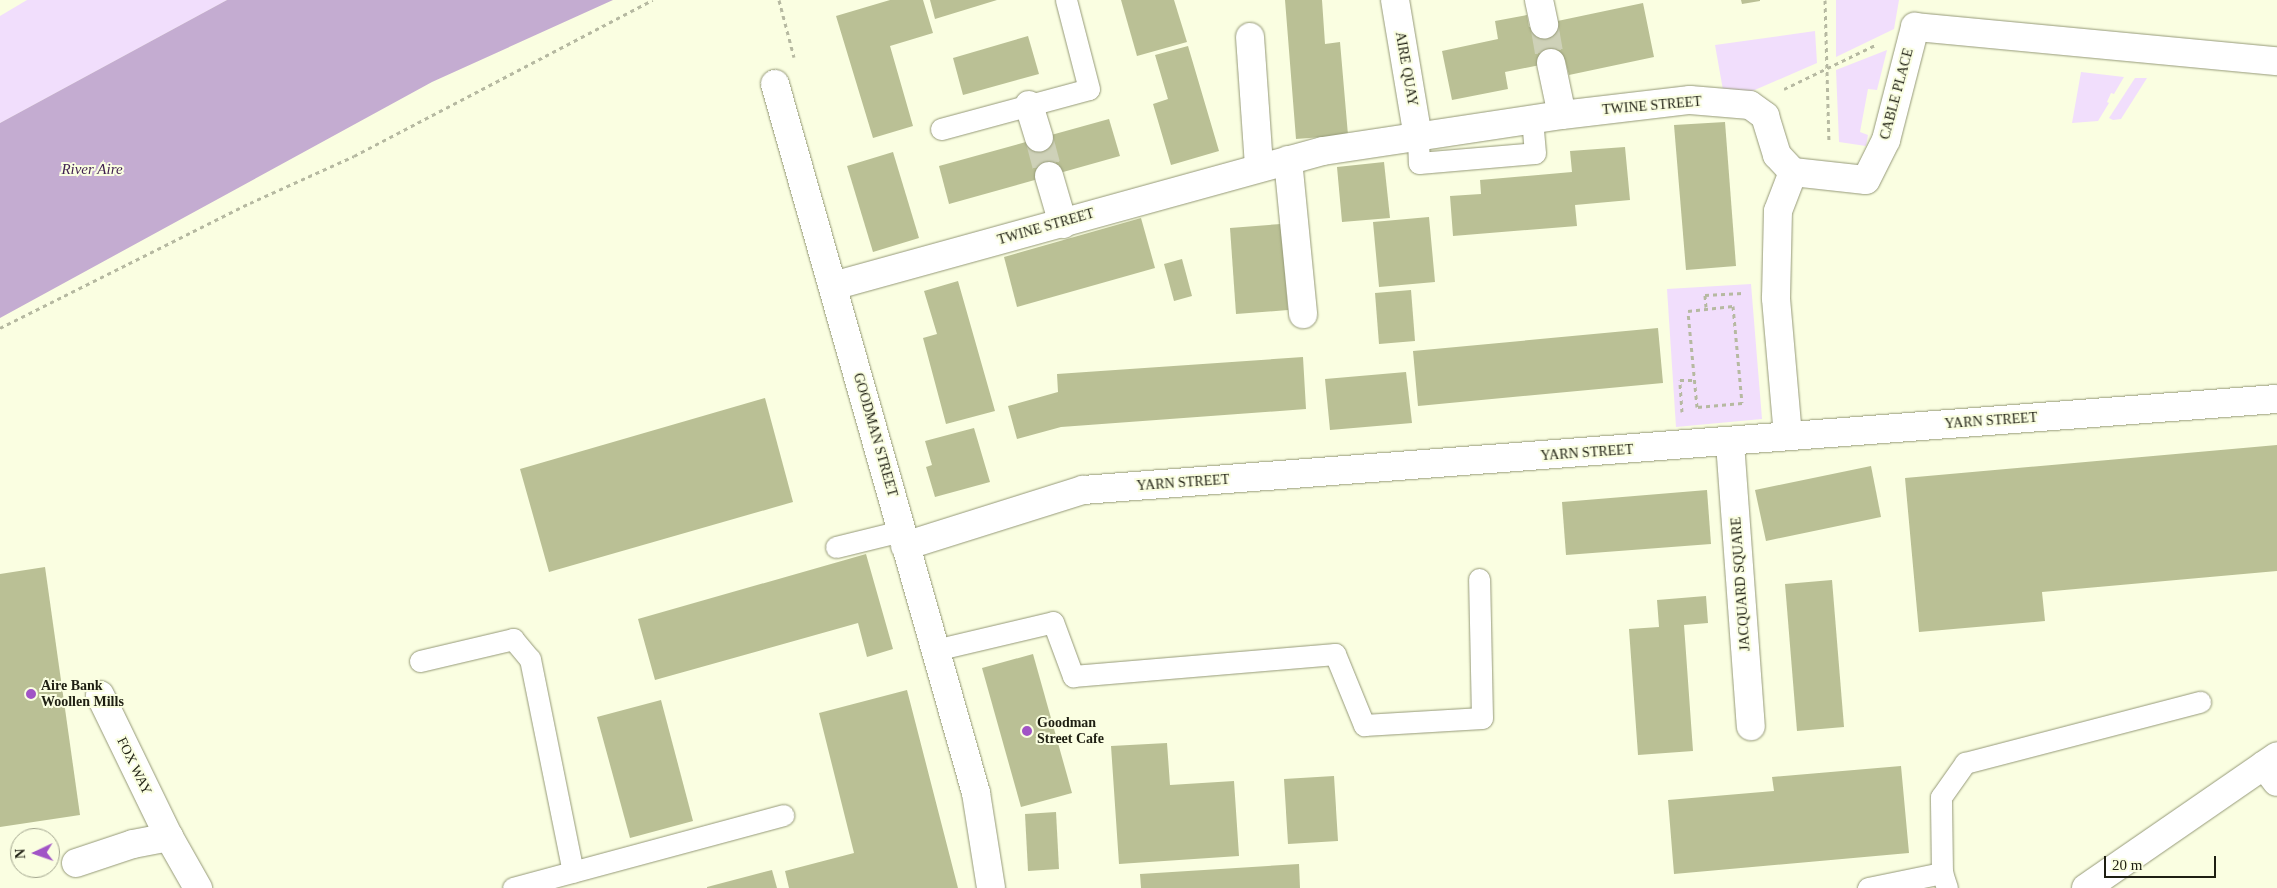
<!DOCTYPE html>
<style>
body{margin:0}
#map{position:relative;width:2277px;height:888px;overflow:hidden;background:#fafee1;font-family:"Times New Roman",serif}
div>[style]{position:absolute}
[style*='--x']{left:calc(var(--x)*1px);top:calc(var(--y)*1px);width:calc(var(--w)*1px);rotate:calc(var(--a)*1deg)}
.green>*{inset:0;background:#f1defc}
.water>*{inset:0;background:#c4acd1}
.building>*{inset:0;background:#bac095}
.street-tunnel>*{height:28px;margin-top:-14px;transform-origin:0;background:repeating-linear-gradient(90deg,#ced1b8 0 28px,transparent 0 42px)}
.path>*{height:3px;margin-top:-1.5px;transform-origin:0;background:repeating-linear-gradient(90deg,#b6b9a1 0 4px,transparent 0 8px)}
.roads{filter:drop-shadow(0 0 1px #959978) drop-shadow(0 0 1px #959978)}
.lane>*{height:21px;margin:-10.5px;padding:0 10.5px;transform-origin:10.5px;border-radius:10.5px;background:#fff}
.street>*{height:28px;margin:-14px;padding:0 14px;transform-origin:14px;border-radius:14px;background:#fff}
.secondary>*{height:28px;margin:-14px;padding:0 14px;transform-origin:14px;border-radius:14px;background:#fff}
.dots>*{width:14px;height:14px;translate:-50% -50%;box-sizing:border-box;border:2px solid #fafee1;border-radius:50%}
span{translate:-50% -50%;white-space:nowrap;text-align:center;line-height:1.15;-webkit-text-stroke:4px #fafee1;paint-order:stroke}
.street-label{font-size:14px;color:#1e1f12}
.poi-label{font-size:14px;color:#1e1f12;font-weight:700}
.left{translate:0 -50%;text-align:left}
.water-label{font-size:15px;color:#3f1f4f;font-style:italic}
.north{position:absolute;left:10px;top:828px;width:50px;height:50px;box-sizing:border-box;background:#fafee1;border:1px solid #a2a58e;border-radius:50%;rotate:267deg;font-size:14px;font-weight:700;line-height:20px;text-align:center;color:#1e1f12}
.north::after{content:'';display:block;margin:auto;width:18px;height:22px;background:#a154c6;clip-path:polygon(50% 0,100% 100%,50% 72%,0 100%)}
.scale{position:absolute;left:2104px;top:856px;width:112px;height:22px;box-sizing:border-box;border:2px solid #1e1f12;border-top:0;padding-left:6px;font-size:15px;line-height:18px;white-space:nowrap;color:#1e1f12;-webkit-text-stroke:4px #fafee1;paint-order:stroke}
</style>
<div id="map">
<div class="green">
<div style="clip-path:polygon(27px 0,227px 0,0 123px,0 16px)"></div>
<div style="clip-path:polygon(1836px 0,1899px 0,1894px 29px,1836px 57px)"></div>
<div style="clip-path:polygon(1815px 31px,1817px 63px,1734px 99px,1723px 90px,1715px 45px)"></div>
<div style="clip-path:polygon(1887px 50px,1877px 90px,1868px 89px,1860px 132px,1868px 135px,1866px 146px,1839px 142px,1836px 70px)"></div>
<div style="clip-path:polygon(2081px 72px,2124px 77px,2114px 94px,2111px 93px,2107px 102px,2109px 103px,2098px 121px,2072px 123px)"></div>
<div style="clip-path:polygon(2135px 78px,2147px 78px,2121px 119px,2113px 120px,2109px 118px)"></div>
<div style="clip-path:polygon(1751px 284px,1762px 419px,1676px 427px,1667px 289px)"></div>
</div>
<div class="water">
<div style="clip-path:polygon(227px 0,613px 0,432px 82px,0 318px,0 123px)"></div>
</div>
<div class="building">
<div style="clip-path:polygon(890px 0,923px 0,933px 33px,890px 46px,913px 126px,873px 138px,836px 16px)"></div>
<div style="clip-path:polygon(930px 0,997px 0,935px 19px)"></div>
<div style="clip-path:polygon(1121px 0,1174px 0,1187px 42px,1137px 56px)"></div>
<div style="clip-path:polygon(1285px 0,1322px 0,1325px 44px,1340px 42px,1348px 135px,1296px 139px)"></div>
<div style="clip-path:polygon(1741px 0,1760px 0,1760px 1px,1742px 4px)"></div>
<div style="clip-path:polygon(1643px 3px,1654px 57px,1569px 75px,1565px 60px,1505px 72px,1508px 89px,1452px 100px,1442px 51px,1498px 39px,1495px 21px,1527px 15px,1529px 27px)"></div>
<div style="clip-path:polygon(1028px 36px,1039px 74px,963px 95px,953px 58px)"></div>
<div style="clip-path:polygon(1188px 46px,1219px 151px,1171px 165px,1153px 104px,1168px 99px,1155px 55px)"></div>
<div style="clip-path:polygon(1109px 119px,1120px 156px,949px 204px,939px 166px)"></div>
<div style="clip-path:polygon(1725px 122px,1736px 266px,1686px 270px,1674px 125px)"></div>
<div style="clip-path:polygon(1625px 147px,1630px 200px,1575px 205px,1577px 226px,1453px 236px,1450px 196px,1481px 194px,1480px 180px,1572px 172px,1570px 151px)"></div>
<div style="clip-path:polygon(893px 152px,919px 238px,873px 252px,847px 166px)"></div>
<div style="clip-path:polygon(1384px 162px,1390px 218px,1342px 222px,1337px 167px)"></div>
<div style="clip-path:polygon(1429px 217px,1435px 282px,1379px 287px,1373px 222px)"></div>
<div style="clip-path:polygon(1141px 218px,1155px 268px,1017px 307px,1004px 257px)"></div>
<div style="clip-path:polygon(1281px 224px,1288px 310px,1236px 314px,1230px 228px)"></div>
<div style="clip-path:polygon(1182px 259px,1192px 296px,1174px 301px,1164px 264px)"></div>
<div style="clip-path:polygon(958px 281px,995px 411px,946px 424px,923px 338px,937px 334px,924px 291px)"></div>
<div style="clip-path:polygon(1411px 290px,1415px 341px,1379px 344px,1375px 293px)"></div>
<div style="clip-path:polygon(1658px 328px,1663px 383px,1418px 406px,1413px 351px)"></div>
<div style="clip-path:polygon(1303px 357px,1306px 409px,1061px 427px,1017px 439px,1008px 406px,1058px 392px,1057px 374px)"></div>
<div style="clip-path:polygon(1406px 372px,1412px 423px,1330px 430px,1325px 379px)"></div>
<div style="clip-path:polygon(765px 398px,793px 502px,549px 572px,520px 469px)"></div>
<div style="clip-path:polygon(974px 428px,990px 482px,935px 497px,926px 467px,932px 465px,925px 441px)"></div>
<div style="clip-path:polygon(2277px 445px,2277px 571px,2042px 592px,2045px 621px,1919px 632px,1905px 478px)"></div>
<div style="clip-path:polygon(1871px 466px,1881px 517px,1766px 541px,1755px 490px)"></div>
<div style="clip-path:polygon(1707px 490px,1711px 544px,1566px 555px,1562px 502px)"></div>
<div style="clip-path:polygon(866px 554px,893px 649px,867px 657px,858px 623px,655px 680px,638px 619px)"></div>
<div style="clip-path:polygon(45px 567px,80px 815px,0 827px,0 574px)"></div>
<div style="clip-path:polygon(1832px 580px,1844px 727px,1797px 731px,1785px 584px)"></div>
<div style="clip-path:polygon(1706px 596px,1708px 623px,1684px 625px,1693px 751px,1638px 755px,1629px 629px,1659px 627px,1657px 600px)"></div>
<div style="clip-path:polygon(1033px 654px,1072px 793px,1021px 807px,982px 668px)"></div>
<div style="clip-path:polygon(907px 690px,958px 888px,789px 888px,785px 871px,854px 853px,819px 713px)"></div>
<div style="clip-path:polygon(661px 700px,693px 821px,630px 838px,597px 717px)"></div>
<div style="clip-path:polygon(1167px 743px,1170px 785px,1234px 781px,1239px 856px,1119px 864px,1111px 746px)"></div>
<div style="clip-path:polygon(1901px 766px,1909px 853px,1674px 874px,1668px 800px,1774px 791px,1772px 777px)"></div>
<div style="clip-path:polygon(1334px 776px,1338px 841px,1288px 844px,1284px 779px)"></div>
<div style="clip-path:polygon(1056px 812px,1059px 869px,1028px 871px,1025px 814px)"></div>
<div style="clip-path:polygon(1299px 864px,1300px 888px,1141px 888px,1140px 874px)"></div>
<div style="clip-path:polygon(772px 870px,777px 888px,707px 888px,707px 887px)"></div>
</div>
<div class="street-tunnel">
<div style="--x:1544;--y:24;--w:40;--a:80"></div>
<div style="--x:1039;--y:138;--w:39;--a:75"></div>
</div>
<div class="path">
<div style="--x:779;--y:0;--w:59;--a:75.3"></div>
<div style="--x:1825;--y:0;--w:142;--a:88.4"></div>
<div style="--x:1784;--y:89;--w:101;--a:-25.8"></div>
<div style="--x:1733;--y:306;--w:97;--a:84.7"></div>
<div style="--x:1742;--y:403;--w:45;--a:174.9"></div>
<div style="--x:1697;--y:407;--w:96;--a:-95.4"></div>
<div style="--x:1688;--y:311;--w:45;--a:-6.3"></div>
<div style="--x:1706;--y:307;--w:12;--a:-95"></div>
<div style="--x:1705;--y:295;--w:38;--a:-3"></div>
<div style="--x:0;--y:328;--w:280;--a:-26.6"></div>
<div style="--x:250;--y:203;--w:114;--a:-24.3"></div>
<div style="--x:354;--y:156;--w:337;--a:-27.6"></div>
<div style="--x:1682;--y:412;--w:32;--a:-94"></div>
<div style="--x:1680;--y:380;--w:13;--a:0"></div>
</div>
<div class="roads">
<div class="lane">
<div style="--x:941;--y:129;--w:153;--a:-15.1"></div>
<div style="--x:1089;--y:89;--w:92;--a:-104.5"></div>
<div style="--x:1418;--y:138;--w:25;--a:88"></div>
<div style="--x:1419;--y:163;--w:116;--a:-4.9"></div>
<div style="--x:1535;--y:153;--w:34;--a:-95"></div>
<div style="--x:836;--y:547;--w:67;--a:-13.8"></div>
<div style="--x:935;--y:650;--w:121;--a:-13.3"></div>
<div style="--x:1053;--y:622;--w:58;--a:69.7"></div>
<div style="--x:1073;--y:676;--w:263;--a:-4.8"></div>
<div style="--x:1335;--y:654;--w:77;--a:67.8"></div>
<div style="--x:1364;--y:725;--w:118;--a:-3.4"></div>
<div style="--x:1482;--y:718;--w:139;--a:-91.2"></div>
<div style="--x:420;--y:661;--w:96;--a:-13.3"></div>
<div style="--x:513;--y:639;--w:26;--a:50"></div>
<div style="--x:530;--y:659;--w:217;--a:78.6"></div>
<div style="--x:513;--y:888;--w:280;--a:-15.1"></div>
<div style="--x:1868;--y:888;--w:76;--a:-11.5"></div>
<div style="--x:1947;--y:888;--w:16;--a:-108"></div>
<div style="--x:1942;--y:873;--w:76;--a:-90.8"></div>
<div style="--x:1941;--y:797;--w:42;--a:-54.8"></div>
<div style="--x:1965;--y:763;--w:243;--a:-14.6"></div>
</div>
<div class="street">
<div style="--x:1395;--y:0;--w:140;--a:80.5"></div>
<div style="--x:1539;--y:0;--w:25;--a:78"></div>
<div style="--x:1250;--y:37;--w:130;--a:86"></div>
<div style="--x:1551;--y:63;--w:53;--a:78.1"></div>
<div style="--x:775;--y:84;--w:737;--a:74.17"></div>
<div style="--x:976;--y:793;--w:96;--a:81"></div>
<div style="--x:1029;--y:105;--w:34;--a:73"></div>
<div style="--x:1288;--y:160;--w:155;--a:84.4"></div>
<div style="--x:1049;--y:176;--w:50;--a:73.7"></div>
<div style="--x:833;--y:286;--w:508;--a:-15.4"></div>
<div style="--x:1323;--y:151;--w:242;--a:-8.6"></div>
<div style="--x:1562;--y:115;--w:129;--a:-6.7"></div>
<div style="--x:1690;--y:100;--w:60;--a:4.8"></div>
<div style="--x:1750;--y:105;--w:19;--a:36"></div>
<div style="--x:1765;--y:116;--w:41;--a:72.9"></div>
<div style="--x:1777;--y:155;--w:23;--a:47"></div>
<div style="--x:1788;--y:436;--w:139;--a:-95"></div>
<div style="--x:1776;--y:298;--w:87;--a:-88.7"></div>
<div style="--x:1778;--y:211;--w:42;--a:-69"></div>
<div style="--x:1793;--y:172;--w:73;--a:6.3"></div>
<div style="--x:1866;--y:180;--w:45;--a:-63.4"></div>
<div style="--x:1886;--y:140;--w:117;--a:-75.6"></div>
<div style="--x:1915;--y:27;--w:364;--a:5.4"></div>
<div style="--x:1730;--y:443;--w:284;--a:85.8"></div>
<div style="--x:905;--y:546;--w:187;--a:-17.5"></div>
<div style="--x:1083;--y:490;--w:1197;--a:-4.36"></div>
<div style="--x:100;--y:695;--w:158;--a:64.1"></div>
<div style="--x:169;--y:837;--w:59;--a:60.4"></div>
<div style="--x:2264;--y:765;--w:21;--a:53"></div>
<div style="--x:76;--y:863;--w:60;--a:-18.4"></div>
<div style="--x:133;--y:844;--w:37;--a:-11"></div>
</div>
<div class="secondary">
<div style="--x:2086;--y:888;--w:232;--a:-34.6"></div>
</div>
</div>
<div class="dots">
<div style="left:31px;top:694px;background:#a154c6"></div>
<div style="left:1027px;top:731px;background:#a154c6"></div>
</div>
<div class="street-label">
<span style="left:1406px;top:69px;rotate:80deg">AIRE QUAY</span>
<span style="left:1897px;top:94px;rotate:-75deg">CABLE PLACE</span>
<span style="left:1652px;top:106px;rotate:-5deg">TWINE STREET</span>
<span style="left:1046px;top:227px;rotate:-16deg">TWINE STREET</span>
<span style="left:1991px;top:421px;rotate:-4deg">YARN STREET</span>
<span style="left:875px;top:435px;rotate:74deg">GOODMAN STREET</span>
<span style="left:1587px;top:453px;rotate:-4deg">YARN STREET</span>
<span style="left:1183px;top:483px;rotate:-4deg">YARN STREET</span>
<span style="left:1741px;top:584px;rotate:-94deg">JACQUARD SQUARE</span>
<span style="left:134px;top:766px;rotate:64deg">FOX WAY</span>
</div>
<div class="poi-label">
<span class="left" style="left:41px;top:694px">Aire Bank<br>Woollen Mills</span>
<span class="left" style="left:1037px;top:731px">Goodman<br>Street Cafe</span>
</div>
<div class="water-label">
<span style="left:92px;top:170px">River Aire</span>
</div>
<div class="north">N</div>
<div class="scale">20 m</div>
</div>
